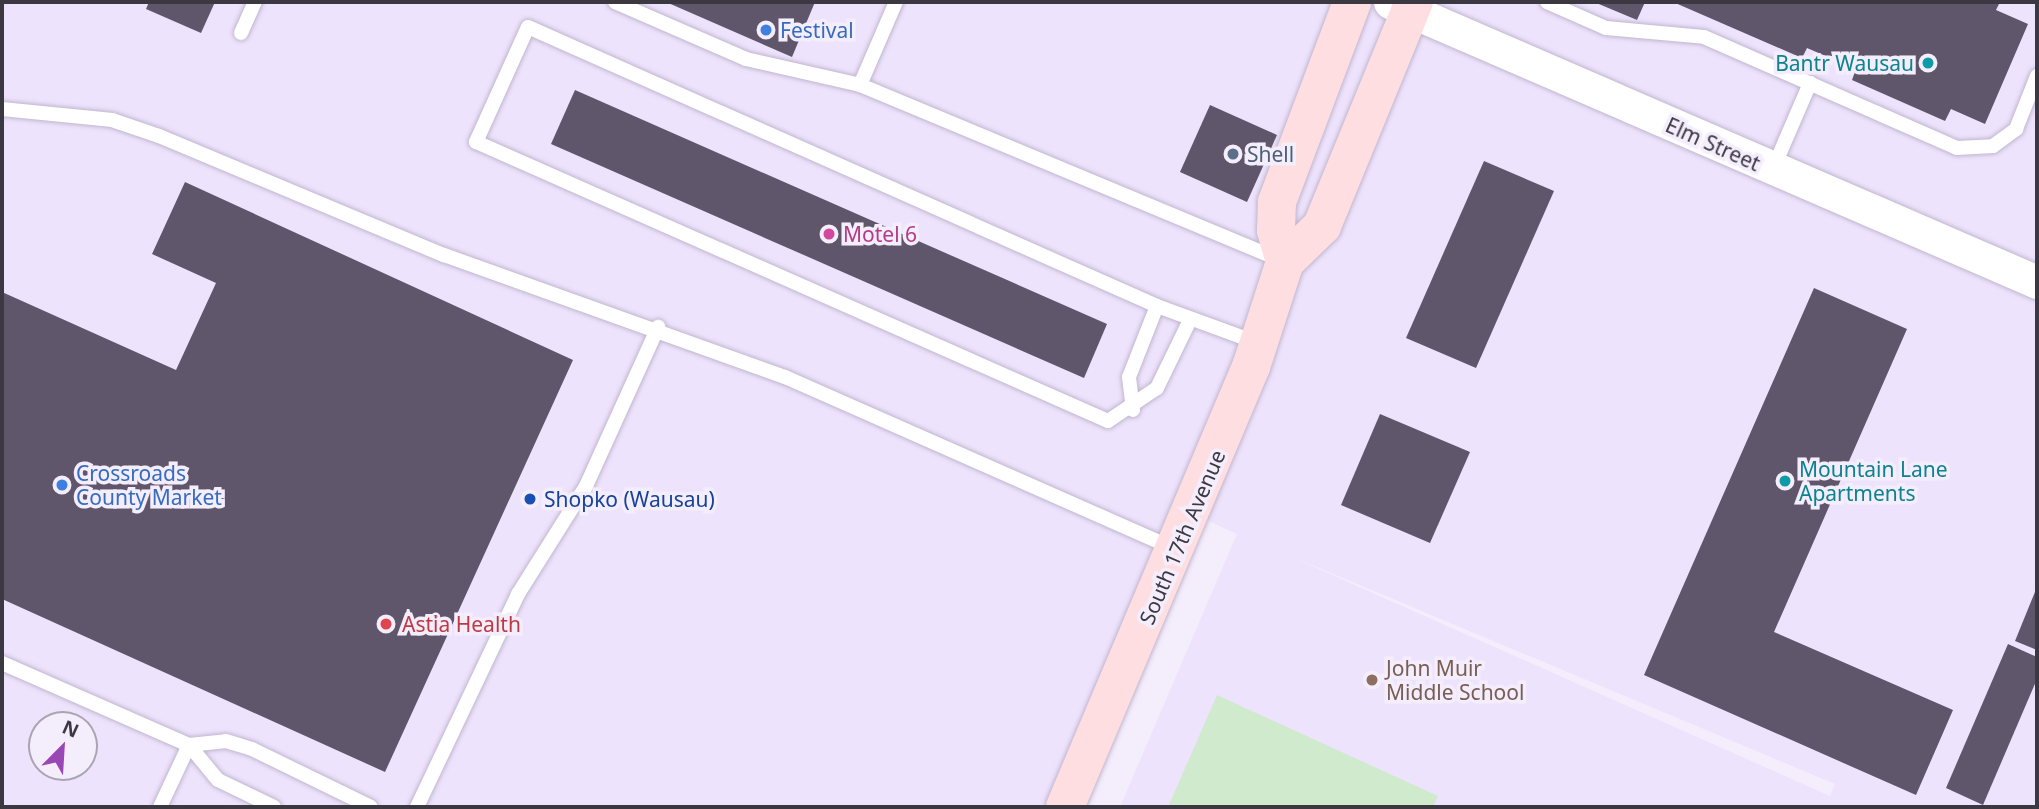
<!DOCTYPE html>
<style>
body{margin:0}
#map{position:relative;width:2039px;height:809px;overflow:hidden;background:#f4edfc;font-family:"Noto Sans",sans-serif}
div>[style]{position:absolute}
[style*='--x']{left:calc(var(--x)*1px);top:calc(var(--y)*1px);width:calc(var(--w)*1px);rotate:calc(var(--a)*1deg)}
.built>*{inset:0;background:#eee3fd}
.green>*{inset:0;background:#d0eacd}
.building>*{inset:0;background:#5f566b}
.roads{filter:drop-shadow(0 0 2px #c1b6ce) drop-shadow(0 0 2px #c1b6ce)}
.service>*{height:14px;margin:-7px;padding:0 7px;transform-origin:7px;border-radius:7px;background:#fff}
.tertiary>*{height:33px;margin:-16.5px;padding:0 16.5px;transform-origin:16.5px;border-radius:16.5px;background:#fff}
.secondary>*{height:38px;margin:-19px;padding:0 19px;transform-origin:19px;border-radius:19px;background:#ffdee2}
.dots>*{width:19px;height:19px;translate:-50% -50%;box-sizing:border-box;border:4px solid #f4edfc;border-radius:50%}
span{translate:-50% -50%;white-space:nowrap;text-align:center;line-height:1.15;-webkit-text-stroke:7px #f4edfc;paint-order:stroke}
.shop-label{font-size:21px;color:#366cbe}
.left{translate:0 -50%;text-align:left}
.culture-label{font-size:21px;color:#0d838f}
.right{translate:-100% -50%;text-align:right}
.street-label{font-size:21px;color:#3c3841}
.service-label{font-size:21px;color:#4e5e75}
.hotel-label{font-size:21px;color:#b23c85}
.transit-label{font-size:21px;color:#164399}
.health-label{font-size:21px;color:#be3a42}
.education-label{font-size:21px;color:#785e54}
.frame{position:absolute;inset:0;border:4px solid #3c3841;pointer-events:none}
.north{position:absolute;left:28px;top:711px;width:70px;height:70px;box-sizing:border-box;background:#f4edfc;border:2px solid #aaa5b1;border-radius:50%;rotate:24deg;font-size:19px;font-weight:700;line-height:28px;text-align:center;color:#3c3841}
.north::after{content:'';display:block;margin:auto;width:24px;height:32px;background:#9a46b4;clip-path:polygon(50% 0,100% 100%,50% 72%,0 100%)}
</style>
<div id="map">
<div class="built">
<div style="clip-path:polygon(evenodd,2px 2px,2037px 2px,2037px 807px,1120px 807px,1237px 534px,1195px 515px,1065px 807px,2px 807px,2px 2px,1283px 553px,1835px 784px,1830px 796px,1283px 553px,2px 2px,42px 725px,84px 725px,84px 767px,42px 767px,42px 725px)"></div>
</div>
<div class="green">
<div style="clip-path:polygon(1217px 695px,1438px 796px,1433px 807px,1168px 807px)"></div>
</div>
<div class="building">
<div style="clip-path:polygon(149px 2px,215px 2px,201px 33px,146px 9px)"></div>
<div style="clip-path:polygon(666px 2px,815px 2px,792px 57px)"></div>
<div style="clip-path:polygon(1594px 2px,1645px 2px,1637px 20px)"></div>
<div style="clip-path:polygon(1673px 2px,2000px 2px,1996px 10px,2028px 24px,1985px 124px,1951px 109px,1945px 121px,1852px 80px,1856px 69px,1807px 48px,1802px 58px)"></div>
<div style="clip-path:polygon(575px 90px,1107px 324px,1084px 378px,551px 144px)"></div>
<div style="clip-path:polygon(1210px 105px,1277px 135px,1247px 202px,1180px 172px)"></div>
<div style="clip-path:polygon(1484px 161px,1554px 191px,1476px 368px,1406px 338px)"></div>
<div style="clip-path:polygon(185px 182px,573px 360px,385px 772px,2px 599px,2px 292px,176px 370px,216px 283px,152px 254px)"></div>
<div style="clip-path:polygon(1814px 288px,1907px 329px,1774px 632px,1953px 710px,1916px 795px,1644px 675px)"></div>
<div style="clip-path:polygon(1380px 414px,1470px 452px,1430px 543px,1341px 505px)"></div>
<div style="clip-path:polygon(2037px 587px,2037px 650px,2015px 641px)"></div>
<div style="clip-path:polygon(2008px 644px,2037px 657px,2037px 679px,1983px 805px,1946px 788px)"></div>
</div>
<div class="roads">
<div class="service">
<div style="--x:615;--y:2;--w:143;--a:23.5"></div>
<div style="--x:746;--y:59;--w:117;--a:12.8"></div>
<div style="--x:860;--y:85;--w:455;--a:22.6"></div>
<div style="--x:1547;--y:2;--w:64;--a:23.8"></div>
<div style="--x:1606;--y:28;--w:98;--a:5.2"></div>
<div style="--x:1704;--y:37;--w:276;--a:23.7"></div>
<div style="--x:1957;--y:148;--w:36;--a:-3"></div>
<div style="--x:1993;--y:146;--w:29;--a:-36"></div>
<div style="--x:2016;--y:129;--w:57;--a:-68.4"></div>
<div style="--x:241;--y:33;--w:34;--a:-66"></div>
<div style="--x:860;--y:85;--w:90;--a:-66.6"></div>
<div style="--x:2;--y:109;--w:111;--a:5.7"></div>
<div style="--x:112;--y:120;--w:50;--a:18.8"></div>
<div style="--x:159;--y:136;--w:309;--a:22.7"></div>
<div style="--x:444;--y:255;--w:362;--a:19.7"></div>
<div style="--x:785;--y:377;--w:423;--a:23.8"></div>
<div style="--x:1773;--y:169;--w:94;--a:-66.7"></div>
<div style="--x:1190;--y:320;--w:76;--a:115.9"></div>
<div style="--x:1157;--y:388;--w:59;--a:146"></div>
<div style="--x:1108;--y:421;--w:691;--a:-156.18"></div>
<div style="--x:476;--y:142;--w:126;--a:-65.7"></div>
<div style="--x:528;--y:27;--w:688;--a:23.92"></div>
<div style="--x:1157;--y:306;--w:108;--a:20.1"></div>
<div style="--x:1133;--y:410;--w:33;--a:-97"></div>
<div style="--x:1129;--y:377;--w:76;--a:-68.5"></div>
<div style="--x:2;--y:663;--w:204;--a:23.7"></div>
<div style="--x:189;--y:745;--w:37;--a:-6"></div>
<div style="--x:226;--y:741;--w:27;--a:17"></div>
<div style="--x:252;--y:749;--w:132;--a:26"></div>
<div style="--x:189;--y:745;--w:45;--a:50.4"></div>
<div style="--x:218;--y:780;--w:62;--a:25.7"></div>
<div style="--x:160;--y:807;--w:68;--a:-64.9"></div>
<div style="--x:417;--y:807;--w:236;--a:-64.6"></div>
<div style="--x:518;--y:594;--w:128;--a:-57.8"></div>
<div style="--x:586;--y:486;--w:175;--a:-65.6"></div>
</div>
<div class="tertiary">
<div style="--x:1390;--y:2;--w:705;--a:23.4"></div>
</div>
<div class="secondary">
<div style="--x:1285;--y:262;--w:52;--a:-44.2"></div>
<div style="--x:1322;--y:226;--w:242;--a:-67.7"></div>
<div style="--x:1065;--y:807;--w:478;--a:-67.1"></div>
<div style="--x:1251;--y:367;--w:110;--a:-72.1"></div>
<div style="--x:1285;--y:262;--w:33;--a:-106"></div>
<div style="--x:1276;--y:230;--w:28;--a:-88"></div>
<div style="--x:1277;--y:202;--w:214;--a:-69.4"></div>
</div>
</div>
<div class="dots">
<div style="left:766px;top:30px;background:#3f7fe0"></div>
<div style="left:1928px;top:63px;background:#0f9aa8"></div>
<div style="left:1233px;top:154px;background:#5c6f8a"></div>
<div style="left:829px;top:234px;background:#d1479c"></div>
<div style="left:1785px;top:481px;background:#0f9aa8"></div>
<div style="left:62px;top:485px;background:#3f7fe0"></div>
<div style="left:530px;top:499px;background:#1a4fb4"></div>
<div style="left:386px;top:624px;background:#e0444e"></div>
<div style="left:1372px;top:680px;background:#8d6e63"></div>
</div>
<div class="shop-label">
<span class="left" style="left:780px;top:30px">Festival</span>
<span class="left" style="left:76px;top:485px">Crossroads<br>County Market</span>
</div>
<div class="culture-label">
<span class="right" style="left:1914px;top:63px">Bantr Wausau</span>
<span class="left" style="left:1799px;top:481px">Mountain Lane<br>Apartments</span>
</div>
<div class="street-label">
<span style="left:1713px;top:144px;rotate:24deg">Elm Street</span>
<span style="left:1182px;top:537px;rotate:-67deg">South 17th Avenue</span>
</div>
<div class="service-label">
<span class="left" style="left:1247px;top:154px">Shell</span>
</div>
<div class="hotel-label">
<span class="left" style="left:843px;top:234px">Motel 6</span>
</div>
<div class="transit-label">
<span class="left" style="left:544px;top:499px">Shopko (Wausau)</span>
</div>
<div class="health-label">
<span class="left" style="left:402px;top:624px">Astia Health</span>
</div>
<div class="education-label">
<span class="left" style="left:1386px;top:680px">John Muir<br>Middle School</span>
</div>
<div class="frame"></div>
<div class="north">N</div>
</div>
